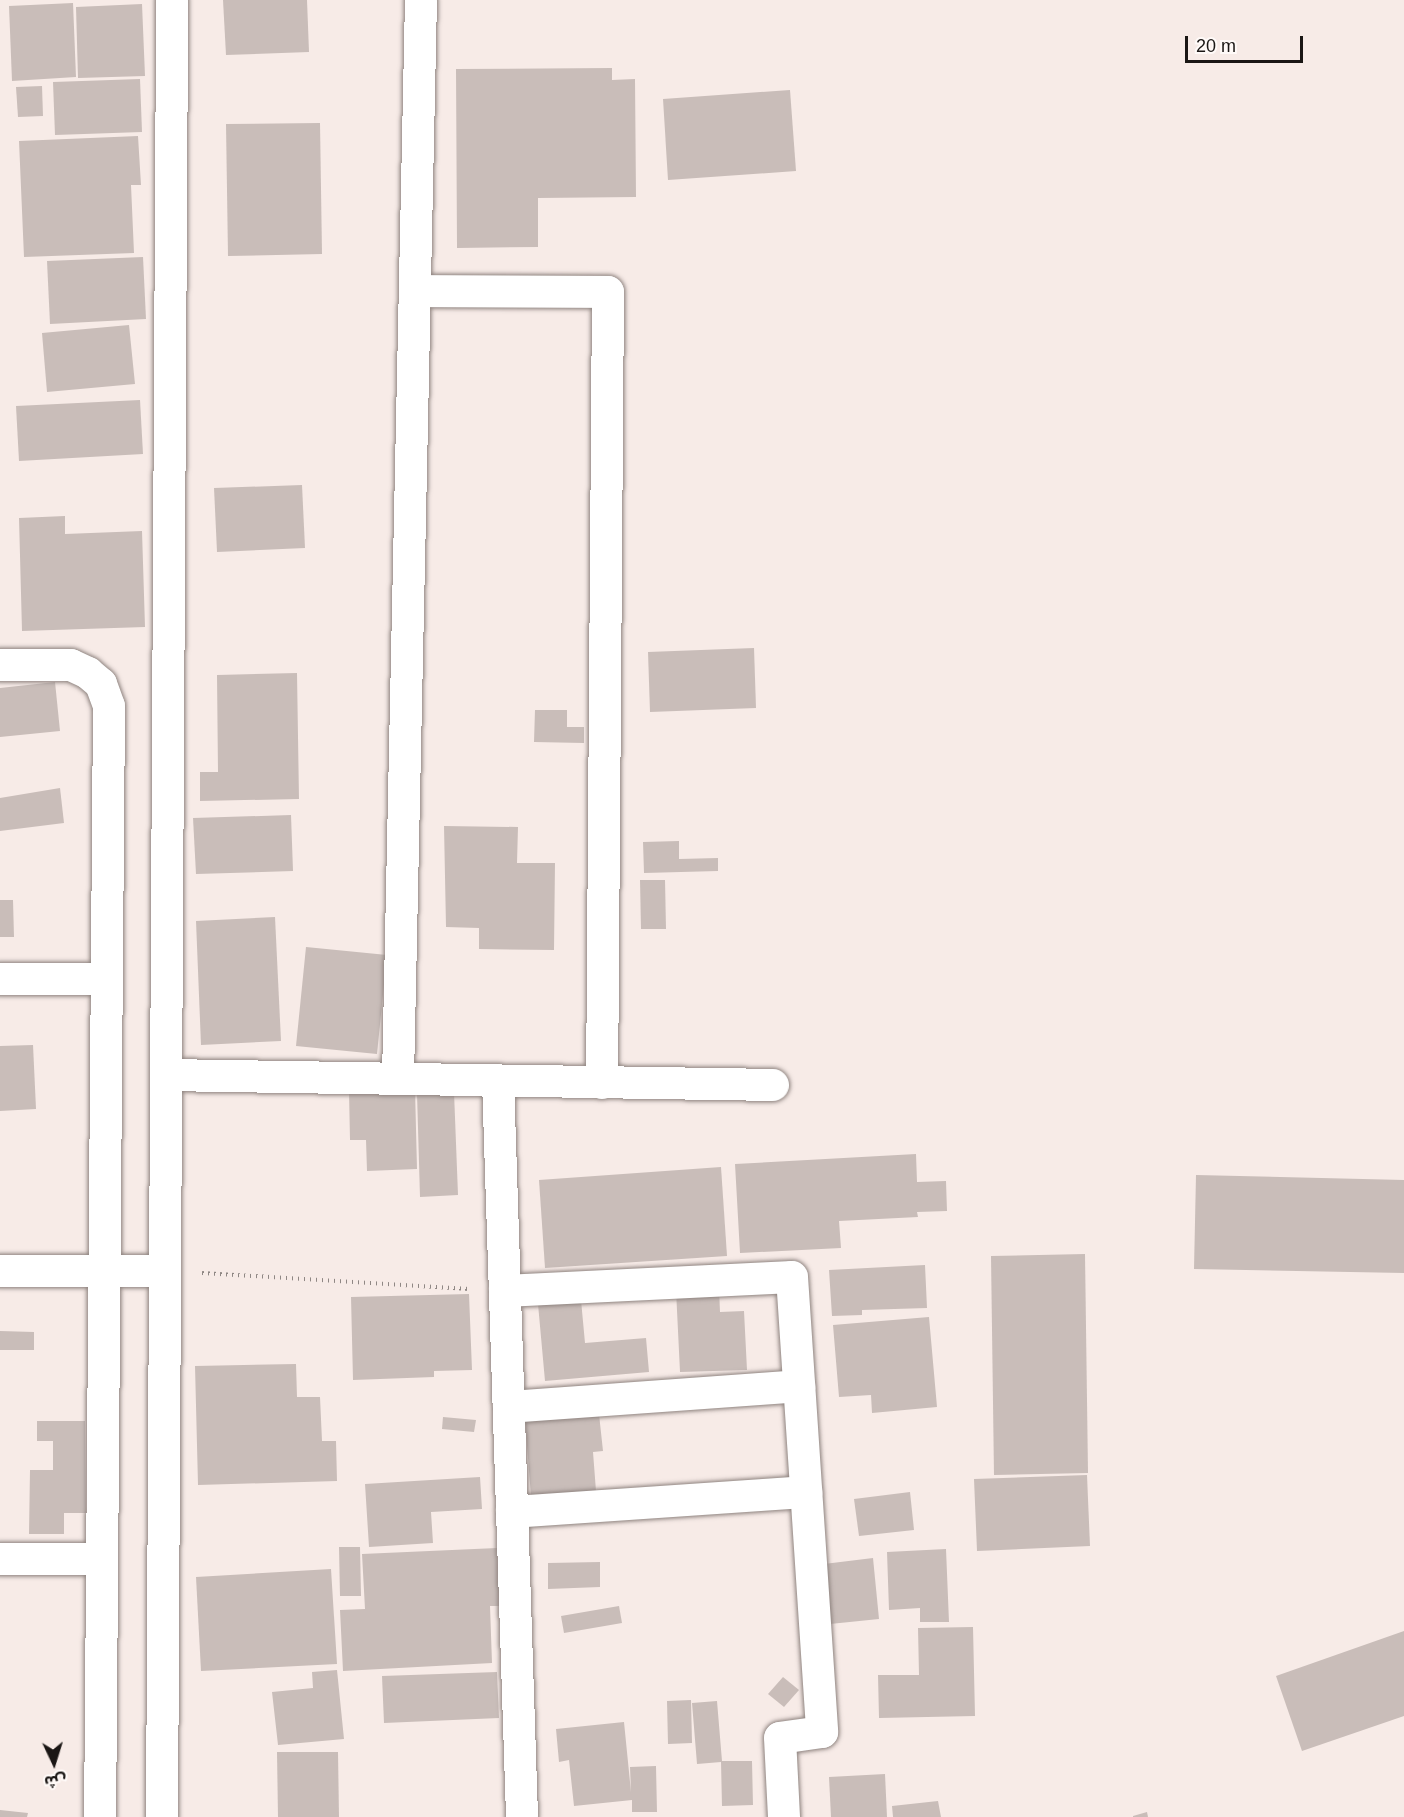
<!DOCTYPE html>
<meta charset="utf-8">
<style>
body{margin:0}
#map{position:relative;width:1404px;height:1817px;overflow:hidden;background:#f7ebe7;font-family:Helvetica,"Noto Sans Arabic",sans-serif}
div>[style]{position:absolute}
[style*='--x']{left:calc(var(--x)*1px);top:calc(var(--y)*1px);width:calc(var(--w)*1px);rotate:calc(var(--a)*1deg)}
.building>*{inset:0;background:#c9bdb9}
.path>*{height:4px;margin-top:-2px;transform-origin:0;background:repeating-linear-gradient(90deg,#8f8784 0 1.5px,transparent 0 6px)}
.roads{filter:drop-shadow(0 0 2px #8f8480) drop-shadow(0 0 2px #8f8480)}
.minor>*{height:32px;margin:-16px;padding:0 16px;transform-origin:16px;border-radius:16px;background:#fff}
span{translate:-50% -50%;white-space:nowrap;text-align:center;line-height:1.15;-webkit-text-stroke:4.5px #fffaf8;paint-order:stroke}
.north{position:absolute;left:24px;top:1733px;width:60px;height:60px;-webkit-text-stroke:4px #fffaf8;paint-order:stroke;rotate:176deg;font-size:16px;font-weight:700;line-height:24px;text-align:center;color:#1a1614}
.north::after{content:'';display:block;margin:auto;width:21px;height:27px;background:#1a1614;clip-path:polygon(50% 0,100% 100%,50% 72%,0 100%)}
.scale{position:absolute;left:1185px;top:36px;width:118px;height:27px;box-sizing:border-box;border:3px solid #1a1614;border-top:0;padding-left:8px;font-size:18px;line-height:21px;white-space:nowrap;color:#1a1614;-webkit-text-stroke:4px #fffaf8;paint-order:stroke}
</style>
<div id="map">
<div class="building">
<div style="clip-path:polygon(223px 0,307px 0,309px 52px,226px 55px)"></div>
<div style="clip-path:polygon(73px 3px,76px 77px,12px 81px,9px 6px)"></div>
<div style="clip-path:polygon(142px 4px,145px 76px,78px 78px,76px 7px)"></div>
<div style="clip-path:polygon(612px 68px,612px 80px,635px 79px,636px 197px,538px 198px,538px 247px,457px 248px,456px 69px)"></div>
<div style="clip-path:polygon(140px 79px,142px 132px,55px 135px,53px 82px)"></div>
<div style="clip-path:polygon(42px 86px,43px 116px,18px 117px,16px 87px)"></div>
<div style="clip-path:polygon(790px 90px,796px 171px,668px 180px,663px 99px)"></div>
<div style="clip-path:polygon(320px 123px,322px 254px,228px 256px,226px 124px)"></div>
<div style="clip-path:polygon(138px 136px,141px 185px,131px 185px,134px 253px,24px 257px,19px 141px)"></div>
<div style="clip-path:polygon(143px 257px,146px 319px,50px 324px,47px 261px)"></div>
<div style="clip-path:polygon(129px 325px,135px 384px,47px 392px,42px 333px)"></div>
<div style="clip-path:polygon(140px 400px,143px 454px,19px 461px,16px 406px)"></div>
<div style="clip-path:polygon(302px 485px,305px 548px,217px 552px,214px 488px)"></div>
<div style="clip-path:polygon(65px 516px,65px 534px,142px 531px,145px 627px,22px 631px,19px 518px)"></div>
<div style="clip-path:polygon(754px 648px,756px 708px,650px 712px,648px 652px)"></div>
<div style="clip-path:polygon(297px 673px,299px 799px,200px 801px,200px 772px,218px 772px,217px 675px)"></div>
<div style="clip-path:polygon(55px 682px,60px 731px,0 737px,0 688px)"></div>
<div style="clip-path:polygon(535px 710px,567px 710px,567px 727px,584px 727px,584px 743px,534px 742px)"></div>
<div style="clip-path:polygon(60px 788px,64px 823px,0 831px,0 798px)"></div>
<div style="clip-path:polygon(291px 815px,293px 871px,196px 874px,193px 818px)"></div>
<div style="clip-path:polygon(444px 826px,518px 827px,517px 863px,555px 863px,554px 950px,479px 949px,479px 928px,446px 927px)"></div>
<div style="clip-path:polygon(679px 841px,679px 859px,718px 858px,718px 871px,644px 873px,643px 842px)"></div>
<div style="clip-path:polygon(640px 880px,665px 880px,666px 929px,641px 929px)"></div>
<div style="clip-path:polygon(0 900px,13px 900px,14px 937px,0 937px)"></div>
<div style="clip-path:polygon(275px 917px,281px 1041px,201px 1045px,196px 921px)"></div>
<div style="clip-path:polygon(306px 947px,387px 955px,377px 1054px,296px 1046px)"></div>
<div style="clip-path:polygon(33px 1045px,36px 1109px,0 1111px,0 1046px)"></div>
<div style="clip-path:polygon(415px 1089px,417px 1169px,367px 1171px,366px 1140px,350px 1140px,349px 1091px)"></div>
<div style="clip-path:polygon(454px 1092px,458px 1195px,420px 1197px,417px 1093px)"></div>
<div style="clip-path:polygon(916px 1154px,917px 1182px,946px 1181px,947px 1211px,917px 1212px,918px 1217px,839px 1221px,841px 1248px,740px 1253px,735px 1164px)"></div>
<div style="clip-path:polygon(721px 1167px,727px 1256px,545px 1268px,539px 1180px)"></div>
<div style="clip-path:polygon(1196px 1175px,1404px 1180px,1404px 1273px,1194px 1269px)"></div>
<div style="clip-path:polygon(1085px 1254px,1088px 1473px,994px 1475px,991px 1256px)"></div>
<div style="clip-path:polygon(925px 1265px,927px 1308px,862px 1310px,862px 1315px,832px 1316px,829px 1270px)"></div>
<div style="clip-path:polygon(719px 1288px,720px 1312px,744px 1311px,747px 1370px,680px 1372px,676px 1290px)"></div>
<div style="clip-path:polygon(469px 1294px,472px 1370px,434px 1371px,434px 1377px,353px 1380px,351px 1297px)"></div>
<div style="clip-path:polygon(581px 1300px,585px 1343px,646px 1338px,649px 1372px,545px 1381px,538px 1304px)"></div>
<div style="clip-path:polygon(929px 1317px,937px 1407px,872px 1413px,871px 1395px,839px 1397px,833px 1325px)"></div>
<div style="clip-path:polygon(0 1331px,34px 1332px,34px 1350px,0 1350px)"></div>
<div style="clip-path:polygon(296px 1364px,297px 1397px,320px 1397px,322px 1441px,336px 1441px,337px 1481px,198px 1485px,195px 1366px)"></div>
<div style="clip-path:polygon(599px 1414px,603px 1451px,593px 1452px,596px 1491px,531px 1496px,525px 1420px)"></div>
<div style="clip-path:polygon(443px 1417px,476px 1420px,474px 1432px,442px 1429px)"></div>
<div style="clip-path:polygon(37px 1421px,85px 1421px,86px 1513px,64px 1513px,64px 1534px,29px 1534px,30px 1470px,53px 1470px,53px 1441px,37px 1441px)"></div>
<div style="clip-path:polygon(1087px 1475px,1090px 1546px,977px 1551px,974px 1479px)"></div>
<div style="clip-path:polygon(480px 1477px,482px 1509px,431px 1512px,433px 1543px,369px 1547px,365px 1484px)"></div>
<div style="clip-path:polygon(910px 1492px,914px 1530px,859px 1536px,854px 1499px)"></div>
<div style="clip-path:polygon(339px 1547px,360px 1547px,361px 1596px,340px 1596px)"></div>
<div style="clip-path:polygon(497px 1548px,500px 1606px,490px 1606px,492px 1663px,343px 1671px,340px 1610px,365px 1609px,362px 1554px)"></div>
<div style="clip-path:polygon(946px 1549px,949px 1622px,920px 1622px,920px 1608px,889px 1610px,887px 1552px)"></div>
<div style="clip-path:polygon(873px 1558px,879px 1619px,830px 1624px,824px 1564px)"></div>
<div style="clip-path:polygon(600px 1562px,600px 1587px,548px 1589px,548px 1563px)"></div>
<div style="clip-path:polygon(331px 1569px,337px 1664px,201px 1671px,196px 1577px)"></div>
<div style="clip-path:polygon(619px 1606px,622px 1623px,564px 1633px,561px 1616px)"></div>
<div style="clip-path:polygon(973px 1627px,975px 1716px,879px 1718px,878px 1675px,919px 1675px,918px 1628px)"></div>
<div style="clip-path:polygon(1404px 1631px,1404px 1716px,1302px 1751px,1276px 1676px)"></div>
<div style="clip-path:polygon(337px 1670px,344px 1739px,278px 1745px,272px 1692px,313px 1688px,312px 1672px)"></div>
<div style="clip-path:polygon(497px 1672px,499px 1718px,384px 1723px,382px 1676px)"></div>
<div style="clip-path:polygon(783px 1677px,799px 1690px,784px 1707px,768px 1694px)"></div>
<div style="clip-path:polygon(691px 1700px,692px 1743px,668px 1744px,667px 1701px)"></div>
<div style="clip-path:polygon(717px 1701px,722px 1761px,752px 1761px,753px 1805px,722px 1806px,721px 1762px,697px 1764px,692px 1703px)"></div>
<div style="clip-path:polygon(624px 1722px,631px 1792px,630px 1767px,656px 1766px,657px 1812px,632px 1812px,632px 1800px,574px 1806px,569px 1760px,559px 1762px,556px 1729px)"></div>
<div style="clip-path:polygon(277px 1752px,338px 1752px,339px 1817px,278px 1817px)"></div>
<div style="clip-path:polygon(885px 1774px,887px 1817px,831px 1817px,829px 1777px)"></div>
<div style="clip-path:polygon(938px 1801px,941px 1817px,893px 1817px,892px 1806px)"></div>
<div style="clip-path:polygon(0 1810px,28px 1813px,27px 1817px,0 1817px)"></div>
<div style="clip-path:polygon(1147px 1812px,1148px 1817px,1133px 1817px,1133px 1816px)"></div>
</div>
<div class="path">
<div style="--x:202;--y:1273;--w:268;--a:3.4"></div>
</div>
<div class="roads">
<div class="minor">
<div style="--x:415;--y:291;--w:193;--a:0.3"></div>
<div style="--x:608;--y:292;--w:791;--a:90.43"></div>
<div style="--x:0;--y:665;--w:71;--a:0"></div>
<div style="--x:71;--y:665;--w:19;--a:25"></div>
<div style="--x:88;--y:673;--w:17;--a:40"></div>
<div style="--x:101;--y:684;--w:23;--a:70"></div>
<div style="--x:109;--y:706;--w:1111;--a:90.46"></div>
<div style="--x:0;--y:979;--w:106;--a:0"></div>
<div style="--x:166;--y:1075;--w:607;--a:0.94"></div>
<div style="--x:398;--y:1079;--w:1079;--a:-88.78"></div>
<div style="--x:498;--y:1081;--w:736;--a:88.13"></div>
<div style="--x:0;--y:1271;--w:165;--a:0"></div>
<div style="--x:505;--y:1291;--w:287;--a:-2.8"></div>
<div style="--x:792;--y:1277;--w:456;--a:86.2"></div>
<div style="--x:822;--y:1732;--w:42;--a:171.9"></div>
<div style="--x:780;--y:1738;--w:79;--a:87.1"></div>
<div style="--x:509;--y:1407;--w:291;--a:-4.1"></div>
<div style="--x:512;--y:1512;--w:295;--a:-3.9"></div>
<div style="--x:0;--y:1559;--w:102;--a:0"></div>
<div style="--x:162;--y:1817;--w:1817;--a:-89.68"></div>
</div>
</div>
<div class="north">ش</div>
<div class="scale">20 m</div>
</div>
